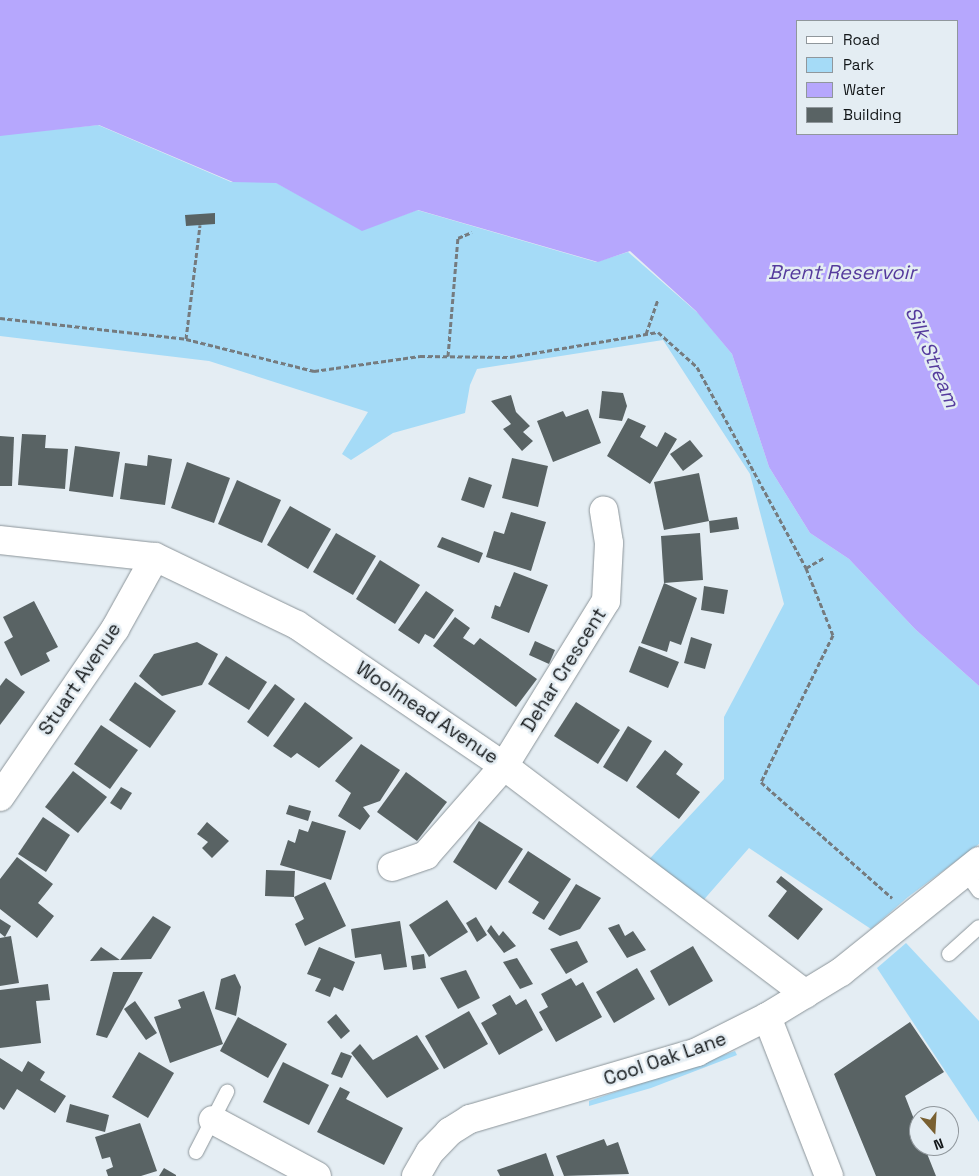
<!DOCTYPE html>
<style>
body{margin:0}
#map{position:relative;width:979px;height:1176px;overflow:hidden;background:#e4edf3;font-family:"Space Grotesk",sans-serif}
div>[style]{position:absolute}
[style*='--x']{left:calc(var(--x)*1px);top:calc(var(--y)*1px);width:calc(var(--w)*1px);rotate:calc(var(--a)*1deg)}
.green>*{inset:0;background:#a5dbf7}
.water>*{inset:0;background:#b6a7fd}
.building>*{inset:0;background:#596364}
.path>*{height:3px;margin-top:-1.5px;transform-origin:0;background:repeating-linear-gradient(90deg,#757b7f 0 5px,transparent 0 7.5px)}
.roads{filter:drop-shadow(0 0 1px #8b9499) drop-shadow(0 0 1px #8b9499)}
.lane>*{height:14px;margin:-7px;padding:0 7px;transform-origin:7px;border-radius:7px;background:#fff}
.street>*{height:28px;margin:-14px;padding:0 14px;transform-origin:14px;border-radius:14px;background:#fff}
.secondary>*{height:28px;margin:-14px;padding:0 14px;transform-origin:14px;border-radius:14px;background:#fff}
span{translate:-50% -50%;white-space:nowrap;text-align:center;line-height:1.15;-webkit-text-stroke:5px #e4edf3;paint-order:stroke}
.street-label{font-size:19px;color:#131719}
.water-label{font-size:20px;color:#553b9d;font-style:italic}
.legend{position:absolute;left:796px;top:20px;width:162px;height:115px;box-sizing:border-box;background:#e4edf3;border:1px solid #90979c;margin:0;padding:6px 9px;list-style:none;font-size:15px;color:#131719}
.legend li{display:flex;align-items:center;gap:10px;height:25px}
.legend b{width:25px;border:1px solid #90979c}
.north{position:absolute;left:909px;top:1106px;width:50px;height:50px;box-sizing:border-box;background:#e4edf3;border:1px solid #90979c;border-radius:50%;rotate:161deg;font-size:14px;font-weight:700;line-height:20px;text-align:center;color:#131719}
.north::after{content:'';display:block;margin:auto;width:18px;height:22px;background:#796031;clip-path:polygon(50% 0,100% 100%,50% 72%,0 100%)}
</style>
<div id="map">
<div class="green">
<div style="clip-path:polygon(98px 125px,231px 182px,273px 181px,362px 230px,417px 210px,596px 262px,628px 252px,699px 314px,732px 354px,769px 467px,810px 533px,849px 559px,915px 629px,979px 686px,979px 844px,908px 897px,871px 929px,749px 848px,694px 911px,641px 868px,724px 779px,724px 717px,784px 604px,750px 474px,663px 340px,477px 369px,470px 385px,465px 413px,393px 433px,351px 460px,342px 454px,368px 412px,209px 361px,0 336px,0 135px)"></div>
<div style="clip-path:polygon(906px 943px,979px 1021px,979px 1122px,877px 968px)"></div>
<div style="clip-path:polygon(735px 1051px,737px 1055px,651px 1088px,589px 1106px,589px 1101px)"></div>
</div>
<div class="water">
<div style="clip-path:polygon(evenodd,0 0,979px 0,979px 686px,915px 629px,849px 559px,810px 533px,769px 467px,732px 354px,696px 311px,630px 251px,598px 262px,418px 210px,362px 231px,276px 183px,233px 182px,99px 125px,0 136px,0 0,798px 21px,958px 21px,958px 134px,798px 134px,798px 21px)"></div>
</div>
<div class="building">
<div style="clip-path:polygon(215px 213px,215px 224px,186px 226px,185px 215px)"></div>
<div style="clip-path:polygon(602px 391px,623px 393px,627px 406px,622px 421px,599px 418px)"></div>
<div style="clip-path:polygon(511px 395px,516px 412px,530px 426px,523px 432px,533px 441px,522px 451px,503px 429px,511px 424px,491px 401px)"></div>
<div style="clip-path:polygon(588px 409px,601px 443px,553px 462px,537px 421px,563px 411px,566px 417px)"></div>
<div style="clip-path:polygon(628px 418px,646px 426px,640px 437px,657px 447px,665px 432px,677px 439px,650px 484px,607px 456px)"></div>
<div style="clip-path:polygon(22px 434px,46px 435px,45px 448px,68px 449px,65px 489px,18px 485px)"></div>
<div style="clip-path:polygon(0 436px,14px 437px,12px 486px,0 486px)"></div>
<div style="clip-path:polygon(690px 440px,703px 456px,683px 471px,670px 454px)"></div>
<div style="clip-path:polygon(75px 446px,120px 452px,113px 497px,69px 491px)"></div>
<div style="clip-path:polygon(148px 455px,172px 459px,165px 505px,120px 499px,125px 463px,147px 466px)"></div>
<div style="clip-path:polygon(512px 458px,548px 466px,538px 507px,502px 498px)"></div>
<div style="clip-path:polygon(187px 462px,230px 478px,214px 523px,171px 508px)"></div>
<div style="clip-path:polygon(699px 473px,709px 521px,664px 530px,654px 482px)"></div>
<div style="clip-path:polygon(469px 477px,492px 485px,484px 508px,461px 500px)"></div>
<div style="clip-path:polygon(237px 480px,281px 500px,262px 543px,218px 524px)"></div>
<div style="clip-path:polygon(290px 506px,331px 529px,308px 569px,267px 545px)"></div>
<div style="clip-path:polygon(511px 512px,546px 522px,531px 571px,486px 557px,494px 531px,504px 534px)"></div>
<div style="clip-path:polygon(737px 517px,739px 529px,710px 533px,709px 521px)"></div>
<div style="clip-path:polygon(336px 533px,376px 556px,353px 595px,313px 572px)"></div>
<div style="clip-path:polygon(700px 533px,703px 580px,664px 583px,661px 536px)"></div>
<div style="clip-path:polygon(442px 537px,483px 553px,479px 563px,437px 547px)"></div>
<div style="clip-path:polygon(380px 560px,420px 585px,395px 624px,356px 599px)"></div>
<div style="clip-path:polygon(514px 572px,548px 585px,529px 633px,491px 618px,495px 605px,500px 607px)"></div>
<div style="clip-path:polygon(664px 583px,697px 598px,681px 645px,670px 641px,667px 652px,641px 643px)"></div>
<div style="clip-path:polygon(704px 586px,728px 590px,724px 614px,701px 610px)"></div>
<div style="clip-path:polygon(426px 591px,454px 610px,434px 639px,425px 634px,419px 644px,398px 630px)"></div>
<div style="clip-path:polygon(34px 601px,58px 647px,46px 653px,50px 661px,21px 676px,4px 642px,13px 637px,3px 617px)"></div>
<div style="clip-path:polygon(455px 617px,470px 628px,463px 638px,474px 645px,480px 638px,537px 679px,516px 707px,433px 646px)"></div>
<div style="clip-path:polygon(691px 637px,712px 644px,705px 669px,684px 663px)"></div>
<div style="clip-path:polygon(535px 641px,555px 650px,549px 664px,529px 655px)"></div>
<div style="clip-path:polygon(197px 642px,218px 654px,202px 685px,162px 696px,139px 676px,154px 654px)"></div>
<div style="clip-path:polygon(639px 646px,679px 662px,668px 688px,629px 672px)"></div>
<div style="clip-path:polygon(226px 656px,267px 682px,249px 710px,208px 684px)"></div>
<div style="clip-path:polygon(6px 678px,25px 692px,0 725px,0 686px)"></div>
<div style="clip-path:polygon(135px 682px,176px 711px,150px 748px,109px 720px)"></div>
<div style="clip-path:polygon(275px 684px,295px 699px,268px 737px,247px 722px)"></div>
<div style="clip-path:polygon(305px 702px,353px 738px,319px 768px,297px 753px,291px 758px,273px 746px)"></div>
<div style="clip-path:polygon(576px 702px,620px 730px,598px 764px,554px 736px)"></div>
<div style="clip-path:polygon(101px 725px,138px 750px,110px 789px,74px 764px)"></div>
<div style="clip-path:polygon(628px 726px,652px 741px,627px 782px,603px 767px)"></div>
<div style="clip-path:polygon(361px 744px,400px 770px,380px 801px,363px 807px,370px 816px,360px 830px,338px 816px,351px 793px,335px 781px)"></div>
<div style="clip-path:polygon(665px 750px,683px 764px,676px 774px,700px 792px,679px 819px,636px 787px)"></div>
<div style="clip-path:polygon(73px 771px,107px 797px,78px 833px,45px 807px)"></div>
<div style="clip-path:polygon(406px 772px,447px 802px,417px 841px,377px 812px)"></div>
<div style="clip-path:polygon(121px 787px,132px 793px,121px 810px,110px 803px)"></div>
<div style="clip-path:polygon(289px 805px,311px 811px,308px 821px,286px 814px)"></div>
<div style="clip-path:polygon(43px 817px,70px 835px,46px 872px,18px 854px)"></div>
<div style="clip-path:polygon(312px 821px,346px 831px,331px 880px,280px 865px,288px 840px,295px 843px,299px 829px,308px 832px)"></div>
<div style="clip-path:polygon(479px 821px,523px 849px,496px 890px,453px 862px)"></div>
<div style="clip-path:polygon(207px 822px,229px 841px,212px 858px,202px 848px,208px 842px,197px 834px)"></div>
<div style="clip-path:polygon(528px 851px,571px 879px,544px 920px,532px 913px,539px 902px,508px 882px)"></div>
<div style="clip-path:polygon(17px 857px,53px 884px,38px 903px,54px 916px,37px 938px,0 909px,0 879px)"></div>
<div style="clip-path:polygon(266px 870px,295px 871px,294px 897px,325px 882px,346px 926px,305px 946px,295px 924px,304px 919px,294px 897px,265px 896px)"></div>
<div style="clip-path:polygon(781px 876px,823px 909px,798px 940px,768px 916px,787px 891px,776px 882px)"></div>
<div style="clip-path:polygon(576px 884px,601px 898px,580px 929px,560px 936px,548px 929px)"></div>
<div style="clip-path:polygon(447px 900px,468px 932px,429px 957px,409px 925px)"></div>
<div style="clip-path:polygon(153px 916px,171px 927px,151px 959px,120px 960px)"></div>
<div style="clip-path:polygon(476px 917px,487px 935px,477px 942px,466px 923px)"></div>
<div style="clip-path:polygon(0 919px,11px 926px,5px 937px,0 933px)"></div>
<div style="clip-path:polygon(400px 921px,407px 967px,384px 970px,381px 954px,355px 958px,351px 929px)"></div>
<div style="clip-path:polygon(619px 924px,625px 936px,633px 931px,646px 950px,627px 958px,608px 928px)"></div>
<div style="clip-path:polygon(491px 925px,499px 936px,503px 931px,516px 946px,504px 953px,487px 931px)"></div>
<div style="clip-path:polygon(11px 936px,19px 983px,0 986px,0 938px)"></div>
<div style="clip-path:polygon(577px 941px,588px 962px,566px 974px,550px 949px)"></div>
<div style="clip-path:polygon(693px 946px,713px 981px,669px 1006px,650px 971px)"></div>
<div style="clip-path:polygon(101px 947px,120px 960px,90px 961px)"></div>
<div style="clip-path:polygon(319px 947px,355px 962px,343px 991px,334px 987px,330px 997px,315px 991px,321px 979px,307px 974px)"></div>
<div style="clip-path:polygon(424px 954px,426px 968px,413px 970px,411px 956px)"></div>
<div style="clip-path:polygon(517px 958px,533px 984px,520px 989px,503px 962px)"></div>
<div style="clip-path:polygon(637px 968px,655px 999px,614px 1023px,596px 992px)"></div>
<div style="clip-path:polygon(466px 970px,480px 998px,458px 1009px,440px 978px)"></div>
<div style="clip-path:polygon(113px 972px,143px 972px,107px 1038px,96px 1035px)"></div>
<div style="clip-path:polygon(235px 974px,241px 987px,236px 1016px,215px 1009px,221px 979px)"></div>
<div style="clip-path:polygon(571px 978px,576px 986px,583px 982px,602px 1017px,556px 1042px,539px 1012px,548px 1007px,541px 994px)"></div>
<div style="clip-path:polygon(48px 984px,50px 1000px,36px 1001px,41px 1043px,0 1048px,0 990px)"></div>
<div style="clip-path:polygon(204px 991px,223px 1044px,170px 1063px,154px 1017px,181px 1008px,178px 1000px)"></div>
<div style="clip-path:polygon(510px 995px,516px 1005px,526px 999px,543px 1030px,499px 1055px,481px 1023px,497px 1014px,492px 1005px)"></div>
<div style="clip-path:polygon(135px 1001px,157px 1033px,146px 1040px,124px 1009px)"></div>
<div style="clip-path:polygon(469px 1011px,488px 1044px,444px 1069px,425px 1036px)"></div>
<div style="clip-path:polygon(336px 1014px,350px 1031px,341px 1039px,327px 1022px)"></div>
<div style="clip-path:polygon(238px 1017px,287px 1044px,268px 1078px,220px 1051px)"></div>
<div style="clip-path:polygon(910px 1022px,944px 1072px,905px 1096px,919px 1132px,919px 1146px,924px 1146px,936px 1176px,876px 1176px,834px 1074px)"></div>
<div style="clip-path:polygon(417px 1035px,439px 1069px,387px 1098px,351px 1053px,360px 1044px,373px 1060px)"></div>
<div style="clip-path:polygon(139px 1052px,174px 1073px,148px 1118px,112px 1097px)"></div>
<div style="clip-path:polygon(341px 1052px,352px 1056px,342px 1078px,331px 1074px)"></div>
<div style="clip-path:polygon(0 1058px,22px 1072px,28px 1061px,45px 1072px,40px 1080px,66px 1096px,55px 1113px,17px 1089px,4px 1110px,0 1107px)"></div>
<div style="clip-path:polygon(283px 1062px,329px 1085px,309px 1125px,263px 1102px)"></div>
<div style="clip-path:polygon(340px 1087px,350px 1092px,346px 1099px,403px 1128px,384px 1165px,317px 1132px)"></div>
<div style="clip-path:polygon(70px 1104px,109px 1115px,105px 1132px,66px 1122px)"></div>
<div style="clip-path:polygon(140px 1123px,157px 1171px,141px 1176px,108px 1176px,106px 1170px,113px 1167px,110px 1157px,102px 1159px,95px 1137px)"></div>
<div style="clip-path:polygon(604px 1139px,607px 1146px,618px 1142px,629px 1174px,564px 1176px,556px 1156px)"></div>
<div style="clip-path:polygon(546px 1153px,554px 1176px,500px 1176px,497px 1170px)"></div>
<div style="clip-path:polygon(164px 1168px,176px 1175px,176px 1176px,159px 1176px)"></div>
</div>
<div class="path">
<div style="--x:0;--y:318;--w:187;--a:6.4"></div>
<div style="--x:186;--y:339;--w:132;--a:14"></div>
<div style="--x:314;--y:371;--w:107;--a:-8.1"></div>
<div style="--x:420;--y:356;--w:90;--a:0.6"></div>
<div style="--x:510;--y:357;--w:150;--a:-9.6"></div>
<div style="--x:658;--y:332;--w:52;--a:41.9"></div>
<div style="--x:697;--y:367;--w:229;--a:61.5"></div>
<div style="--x:806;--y:568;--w:72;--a:68.1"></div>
<div style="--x:833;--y:635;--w:164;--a:116.1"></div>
<div style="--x:761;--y:782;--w:175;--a:41.5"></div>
<div style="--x:646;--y:334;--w:36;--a:-71"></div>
<div style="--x:186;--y:339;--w:115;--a:-83"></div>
<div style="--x:448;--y:356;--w:118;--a:-85.2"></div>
<div style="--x:458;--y:238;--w:15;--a:-23"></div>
<div style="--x:806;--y:568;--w:22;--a:-30"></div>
</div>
<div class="roads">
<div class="lane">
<div style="--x:965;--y:872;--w:24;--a:54"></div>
<div style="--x:949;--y:954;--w:40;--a:-42"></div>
<div style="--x:196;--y:1152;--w:68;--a:-62.7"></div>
</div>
<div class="street">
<div style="--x:0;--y:540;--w:156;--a:6.3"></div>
<div style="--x:155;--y:557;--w:157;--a:25.6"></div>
<div style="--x:297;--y:625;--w:250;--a:34.3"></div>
<div style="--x:504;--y:766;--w:378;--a:37.1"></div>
<div style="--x:0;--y:797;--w:204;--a:-55.6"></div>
<div style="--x:115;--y:629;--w:82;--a:-60.9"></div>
<div style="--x:392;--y:867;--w:36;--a:-19"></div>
<div style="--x:426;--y:855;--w:118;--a:-48.8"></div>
<div style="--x:504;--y:766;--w:194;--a:-58.3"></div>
<div style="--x:606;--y:601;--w:58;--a:-87"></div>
<div style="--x:609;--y:543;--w:33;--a:-99"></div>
<div style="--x:767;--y:1017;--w:171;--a:68.7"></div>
<div style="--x:213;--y:1120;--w:118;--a:28.3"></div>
</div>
<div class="secondary">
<div style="--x:416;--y:1176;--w:28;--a:-60"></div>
<div style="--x:430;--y:1152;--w:28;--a:-46"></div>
<div style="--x:449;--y:1132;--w:25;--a:-32"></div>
<div style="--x:470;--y:1119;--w:237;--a:-16.4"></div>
<div style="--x:697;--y:1052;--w:78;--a:-26.6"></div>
<div style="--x:767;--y:1017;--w:87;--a:-31.3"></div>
<div style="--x:841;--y:972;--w:177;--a:-38.8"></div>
</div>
</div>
<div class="street-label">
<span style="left:564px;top:670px;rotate:-58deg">Dehar Crescent</span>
<span style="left:80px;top:679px;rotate:-56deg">Stuart Avenue</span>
<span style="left:427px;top:713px;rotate:34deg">Woolmead Avenue</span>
<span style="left:665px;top:1059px;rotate:-19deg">Cool Oak Lane</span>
</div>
<div class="water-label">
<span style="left:842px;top:272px">Brent Reservoir</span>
<span style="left:932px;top:357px;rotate:67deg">Silk Stream</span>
</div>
<ul class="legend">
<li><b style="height:6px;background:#fff"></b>Road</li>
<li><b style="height:14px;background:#a5dbf7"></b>Park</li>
<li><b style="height:14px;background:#b6a7fd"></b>Water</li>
<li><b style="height:14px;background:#596364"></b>Building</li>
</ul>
<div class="north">N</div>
</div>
